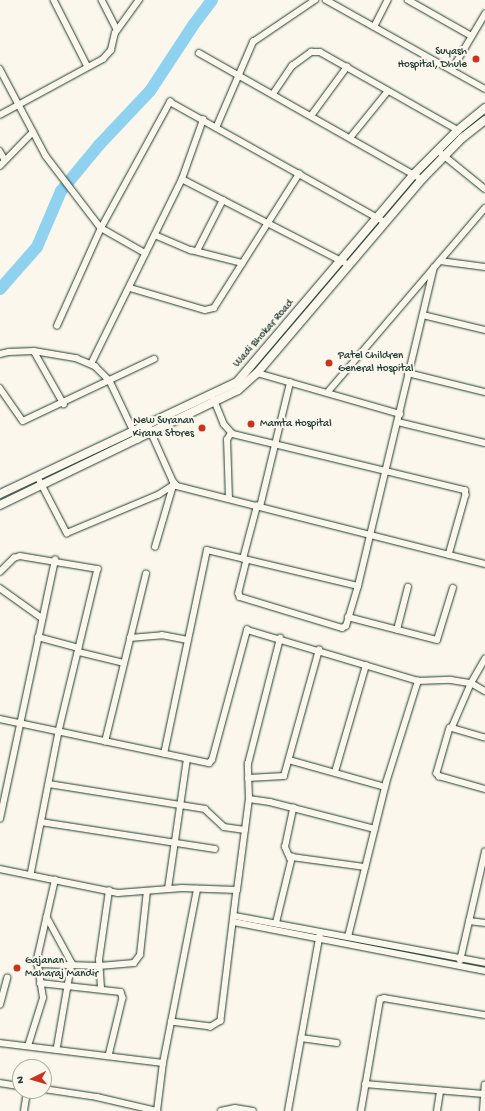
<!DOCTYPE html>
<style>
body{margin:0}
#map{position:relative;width:485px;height:1111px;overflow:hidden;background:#fbf7ec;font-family:"Gochi Hand",sans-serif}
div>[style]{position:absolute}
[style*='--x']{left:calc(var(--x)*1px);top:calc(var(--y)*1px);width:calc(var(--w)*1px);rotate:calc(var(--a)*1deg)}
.river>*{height:12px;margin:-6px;padding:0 6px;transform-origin:6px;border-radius:6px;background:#8fd2f0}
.roads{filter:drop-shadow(0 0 1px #1f3d34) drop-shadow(0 0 1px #1f3d34)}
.minor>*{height:5.5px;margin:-2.75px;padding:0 2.75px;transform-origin:2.75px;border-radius:2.75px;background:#fbf7ec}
.primary>*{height:8px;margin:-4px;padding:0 4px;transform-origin:4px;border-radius:4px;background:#fbf7ec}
.dots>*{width:11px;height:11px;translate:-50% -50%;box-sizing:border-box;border:2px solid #fbf7ec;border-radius:50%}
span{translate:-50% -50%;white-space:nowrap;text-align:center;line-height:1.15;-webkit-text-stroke:4px #fbf7ec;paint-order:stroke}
.poi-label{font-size:11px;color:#1f3d34}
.right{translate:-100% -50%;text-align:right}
.left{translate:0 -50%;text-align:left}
.street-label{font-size:11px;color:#1f3d34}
.north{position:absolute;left:12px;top:1059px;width:40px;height:40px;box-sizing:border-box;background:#fbf7ec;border:1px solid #a3ada2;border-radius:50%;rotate:265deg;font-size:11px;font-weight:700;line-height:16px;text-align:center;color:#1f3d34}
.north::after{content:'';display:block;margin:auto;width:14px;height:18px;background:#c8321e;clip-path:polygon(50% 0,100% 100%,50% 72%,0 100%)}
</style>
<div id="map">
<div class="river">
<div style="--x:0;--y:289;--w:56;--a:-48.6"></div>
<div style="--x:37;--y:247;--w:61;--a:-66.8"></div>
<div style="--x:61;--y:191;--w:60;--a:-50.4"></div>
<div style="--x:99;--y:145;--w:74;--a:-46.6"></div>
<div style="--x:150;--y:91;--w:80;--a:-56.7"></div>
<div style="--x:194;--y:24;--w:30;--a:-53"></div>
</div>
<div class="roads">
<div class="minor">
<div style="--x:54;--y:0;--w:75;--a:63.1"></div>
<div style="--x:102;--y:0;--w:33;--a:63"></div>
<div style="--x:326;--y:0;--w:182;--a:29.2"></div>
<div style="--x:408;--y:0;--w:73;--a:29.4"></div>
<div style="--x:374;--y:27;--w:30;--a:-63"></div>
<div style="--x:199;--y:53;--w:256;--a:29.5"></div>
<div style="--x:453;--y:68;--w:63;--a:-59.3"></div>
<div style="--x:0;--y:69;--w:98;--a:62.1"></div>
<div style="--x:46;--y:156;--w:91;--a:52.6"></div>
<div style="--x:101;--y:228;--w:51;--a:29.6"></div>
<div style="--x:273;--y:94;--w:34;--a:-56"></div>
<div style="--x:292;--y:66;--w:24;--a:-36"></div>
<div style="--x:311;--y:52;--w:9;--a:0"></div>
<div style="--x:320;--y:52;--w:159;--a:29.5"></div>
<div style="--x:0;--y:115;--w:117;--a:-28.5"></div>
<div style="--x:103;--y:59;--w:12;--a:-48"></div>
<div style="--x:111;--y:50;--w:17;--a:-77"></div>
<div style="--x:115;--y:33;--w:41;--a:-54"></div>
<div style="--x:311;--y:116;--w:61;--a:-53.7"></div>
<div style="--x:216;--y:128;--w:94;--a:-66.7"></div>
<div style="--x:253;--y:42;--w:75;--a:-34.1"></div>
<div style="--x:350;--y:138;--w:60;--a:-51"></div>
<div style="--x:0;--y:151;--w:10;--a:61"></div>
<div style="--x:442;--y:154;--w:55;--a:39.1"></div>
<div style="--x:0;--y:166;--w:47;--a:-45.9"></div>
<div style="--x:182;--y:179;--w:63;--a:-70.4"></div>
<div style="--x:155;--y:235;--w:39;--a:23"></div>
<div style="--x:191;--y:250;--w:53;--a:14.3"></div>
<div style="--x:197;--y:251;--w:57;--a:-63"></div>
<div style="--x:440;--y:261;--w:45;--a:7.6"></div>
<div style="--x:130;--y:288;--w:78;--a:16.3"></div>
<div style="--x:205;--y:310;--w:9;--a:-13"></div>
<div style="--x:214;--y:308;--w:159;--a:-57.6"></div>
<div style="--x:423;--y:315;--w:64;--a:13.6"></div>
<div style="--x:57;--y:326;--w:107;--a:-65.8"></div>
<div style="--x:101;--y:228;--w:144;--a:-61.3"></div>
<div style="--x:170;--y:102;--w:246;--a:29.2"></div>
<div style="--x:34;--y:351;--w:61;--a:60.5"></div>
<div style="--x:0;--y:354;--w:9;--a:-13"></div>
<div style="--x:9;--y:352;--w:25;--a:-2"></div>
<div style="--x:34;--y:351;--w:43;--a:9.5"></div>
<div style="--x:76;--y:358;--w:21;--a:23"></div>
<div style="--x:95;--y:366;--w:21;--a:45"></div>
<div style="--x:110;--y:381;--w:65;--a:64.6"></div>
<div style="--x:91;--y:364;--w:206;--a:-63.8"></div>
<div style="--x:182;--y:179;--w:188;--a:27.2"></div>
<div style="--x:257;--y:373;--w:149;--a:16"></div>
<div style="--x:408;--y:373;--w:79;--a:13.9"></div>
<div style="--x:0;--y:388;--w:40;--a:55.1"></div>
<div style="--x:23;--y:421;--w:145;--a:-25.3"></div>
<div style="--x:327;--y:393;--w:243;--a:-49.5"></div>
<div style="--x:214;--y:399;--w:27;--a:68"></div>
<div style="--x:224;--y:424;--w:13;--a:48"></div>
<div style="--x:233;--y:434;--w:239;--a:13.6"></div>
<div style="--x:465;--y:490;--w:5;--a:79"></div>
<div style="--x:466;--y:495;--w:62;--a:105.8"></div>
<div style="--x:398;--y:422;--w:89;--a:13.6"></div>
<div style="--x:148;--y:425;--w:61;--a:65.9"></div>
<div style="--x:173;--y:481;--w:6;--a:51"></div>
<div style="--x:177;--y:486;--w:318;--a:14.2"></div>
<div style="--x:40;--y:481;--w:59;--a:62.6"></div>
<div style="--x:67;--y:533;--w:99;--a:-22.7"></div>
<div style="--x:158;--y:495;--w:20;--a:-33"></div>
<div style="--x:229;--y:499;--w:59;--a:-91.9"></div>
<div style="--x:227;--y:440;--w:8;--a:-60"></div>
<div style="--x:260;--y:507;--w:128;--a:-76.4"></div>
<div style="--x:155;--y:547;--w:64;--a:-73.6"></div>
<div style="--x:243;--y:559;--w:55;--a:-75.2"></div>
<div style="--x:247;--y:560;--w:34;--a:104"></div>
<div style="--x:239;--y:593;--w:4;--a:76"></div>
<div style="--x:240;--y:597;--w:107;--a:16.9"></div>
<div style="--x:342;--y:628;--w:4;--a:-27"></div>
<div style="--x:346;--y:626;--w:42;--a:-73.3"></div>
<div style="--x:0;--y:572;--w:20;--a:-45"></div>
<div style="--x:14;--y:558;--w:6;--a:-18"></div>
<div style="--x:20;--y:556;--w:79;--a:9.5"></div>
<div style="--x:98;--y:569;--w:168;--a:103.5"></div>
<div style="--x:59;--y:732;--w:146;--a:101.1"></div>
<div style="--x:0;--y:588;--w:52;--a:35.5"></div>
<div style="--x:348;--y:617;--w:92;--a:14.5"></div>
<div style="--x:437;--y:640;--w:54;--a:-72.9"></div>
<div style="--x:397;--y:630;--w:44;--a:-75.7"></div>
<div style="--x:38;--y:637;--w:42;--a:15"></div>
<div style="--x:130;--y:638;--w:32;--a:-5"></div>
<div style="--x:162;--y:635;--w:26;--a:11"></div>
<div style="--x:79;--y:652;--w:46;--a:13.7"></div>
<div style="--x:0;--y:719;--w:214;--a:11.9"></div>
<div style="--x:209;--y:763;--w:4;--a:-45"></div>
<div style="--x:212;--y:760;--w:135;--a:-74.9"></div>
<div style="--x:247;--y:630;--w:178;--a:16.6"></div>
<div style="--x:418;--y:681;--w:33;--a:-2"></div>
<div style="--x:451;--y:680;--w:20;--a:9"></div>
<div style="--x:471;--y:683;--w:28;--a:-60"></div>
<div style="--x:452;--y:727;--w:48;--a:-66.6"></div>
<div style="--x:471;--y:683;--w:16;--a:30"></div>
<div style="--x:485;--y:738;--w:36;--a:-164"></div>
<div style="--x:450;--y:728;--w:47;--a:106.1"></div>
<div style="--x:437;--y:773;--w:4;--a:56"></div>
<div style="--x:439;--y:776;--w:48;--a:15.8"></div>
<div style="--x:105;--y:742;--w:173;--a:-76.3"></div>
<div style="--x:164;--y:754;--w:208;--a:-78.1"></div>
<div style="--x:207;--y:550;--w:155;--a:13.4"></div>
<div style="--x:358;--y:586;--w:327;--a:-76.6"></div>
<div style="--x:289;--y:760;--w:100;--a:15.7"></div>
<div style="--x:335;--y:772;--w:111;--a:-73.8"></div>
<div style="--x:248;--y:778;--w:36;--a:-3"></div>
<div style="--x:284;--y:776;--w:131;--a:-74.5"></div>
<div style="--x:49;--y:784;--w:158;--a:9.1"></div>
<div style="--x:205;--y:809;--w:26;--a:43"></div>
<div style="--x:224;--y:827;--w:21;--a:8"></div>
<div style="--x:249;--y:799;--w:21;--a:8"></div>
<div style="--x:270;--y:802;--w:108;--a:14.4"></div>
<div style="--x:0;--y:819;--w:265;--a:-78"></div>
<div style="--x:41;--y:822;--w:176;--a:8.8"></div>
<div style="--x:290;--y:859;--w:13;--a:-113"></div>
<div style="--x:285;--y:847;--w:40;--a:-78"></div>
<div style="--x:0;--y:869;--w:120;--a:11.5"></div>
<div style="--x:118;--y:893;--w:64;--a:-4.5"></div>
<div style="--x:182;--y:888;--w:55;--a:2.1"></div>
<div style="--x:237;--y:890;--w:132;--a:97"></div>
<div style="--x:221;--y:1021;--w:12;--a:149"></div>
<div style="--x:211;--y:1027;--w:40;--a:-172.9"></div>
<div style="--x:168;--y:889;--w:131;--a:-81.7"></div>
<div style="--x:237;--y:890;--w:92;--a:-82.5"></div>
<div style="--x:249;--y:799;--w:35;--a:-92"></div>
<div style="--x:248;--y:764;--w:130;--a:-75.7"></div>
<div style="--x:235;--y:916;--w:254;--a:10.6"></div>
<div style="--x:47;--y:917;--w:52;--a:61.5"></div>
<div style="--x:72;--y:963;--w:88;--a:99.8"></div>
<div style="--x:469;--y:921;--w:16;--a:7"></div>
<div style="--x:234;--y:922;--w:256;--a:11"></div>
<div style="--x:276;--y:923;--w:68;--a:-76.4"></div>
<div style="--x:292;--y:857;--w:74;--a:7.8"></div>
<div style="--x:348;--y:937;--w:159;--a:-76.1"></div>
<div style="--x:386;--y:783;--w:107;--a:-72.6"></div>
<div style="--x:460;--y:961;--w:112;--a:-77.1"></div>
<div style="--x:37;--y:964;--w:62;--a:1.8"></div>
<div style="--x:99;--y:966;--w:35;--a:-5"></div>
<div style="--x:134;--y:963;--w:10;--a:-53"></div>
<div style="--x:140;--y:955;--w:64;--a:-83.8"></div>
<div style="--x:40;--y:983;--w:81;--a:6.3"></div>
<div style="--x:121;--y:992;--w:6;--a:72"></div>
<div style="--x:123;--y:998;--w:60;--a:103.6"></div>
<div style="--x:101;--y:988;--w:28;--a:-94"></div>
<div style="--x:99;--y:960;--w:70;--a:-81.8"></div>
<div style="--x:0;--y:1005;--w:28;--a:-75"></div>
<div style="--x:301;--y:1038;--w:36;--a:8"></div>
<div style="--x:0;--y:1043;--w:164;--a:7"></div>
<div style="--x:28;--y:1046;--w:50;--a:-72.6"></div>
<div style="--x:43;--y:998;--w:39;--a:-99"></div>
<div style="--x:37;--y:959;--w:81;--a:-77.2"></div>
<div style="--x:0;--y:1083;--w:20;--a:9"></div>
<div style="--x:365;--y:1084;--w:119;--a:4.8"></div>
<div style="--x:44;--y:1089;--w:54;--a:8.6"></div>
<div style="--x:97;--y:1097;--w:62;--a:13.1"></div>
<div style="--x:24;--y:1111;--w:20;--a:-81"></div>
<div style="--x:157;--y:1111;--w:48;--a:-82.9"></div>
<div style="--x:163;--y:1063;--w:177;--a:-78.9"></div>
<div style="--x:221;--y:1111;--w:14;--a:-12"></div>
<div style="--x:235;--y:1108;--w:18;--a:9"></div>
<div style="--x:288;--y:1111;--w:180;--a:-79.8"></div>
<div style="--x:361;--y:1111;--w:113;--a:-80.3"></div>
<div style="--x:380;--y:1000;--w:4;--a:-27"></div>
<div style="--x:384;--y:998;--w:102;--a:9.6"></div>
<div style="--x:437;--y:1111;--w:20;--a:-81"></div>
<div style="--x:483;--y:1111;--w:26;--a:-86"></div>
</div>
<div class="primary">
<div style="--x:0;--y:494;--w:262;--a:-25.3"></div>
<div style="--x:237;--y:382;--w:273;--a:-49.6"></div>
<div style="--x:414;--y:174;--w:62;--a:-45"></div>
<div style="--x:458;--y:130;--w:35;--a:-39"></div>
<div style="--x:0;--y:505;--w:264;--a:-25.8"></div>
<div style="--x:238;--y:390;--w:25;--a:-42"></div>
<div style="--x:257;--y:373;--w:255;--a:-49.6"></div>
<div style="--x:422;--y:179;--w:57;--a:-45.7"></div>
<div style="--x:462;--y:138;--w:29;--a:-38"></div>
</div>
</div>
<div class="dots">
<div style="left:476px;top:59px;background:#c8321e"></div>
<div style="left:329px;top:363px;background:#c8321e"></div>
<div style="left:251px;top:424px;background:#c8321e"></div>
<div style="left:202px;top:428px;background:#c8321e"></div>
<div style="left:17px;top:968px;background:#c8321e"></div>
</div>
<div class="poi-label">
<span class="right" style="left:467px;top:59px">Suyash<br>Hospital, Dhule</span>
<span class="left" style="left:338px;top:363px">Patel Children<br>General Hospital</span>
<span class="right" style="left:194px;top:428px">New Suranan<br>Kirana Stores</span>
<span class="left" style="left:260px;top:424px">Mamta Hospital</span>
<span class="left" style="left:25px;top:968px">Gajanan<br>Maharaj Mandir</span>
</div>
<div class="street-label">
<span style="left:264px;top:334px;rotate:-49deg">Wadi Bhokar Road</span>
</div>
<div class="north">N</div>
</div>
